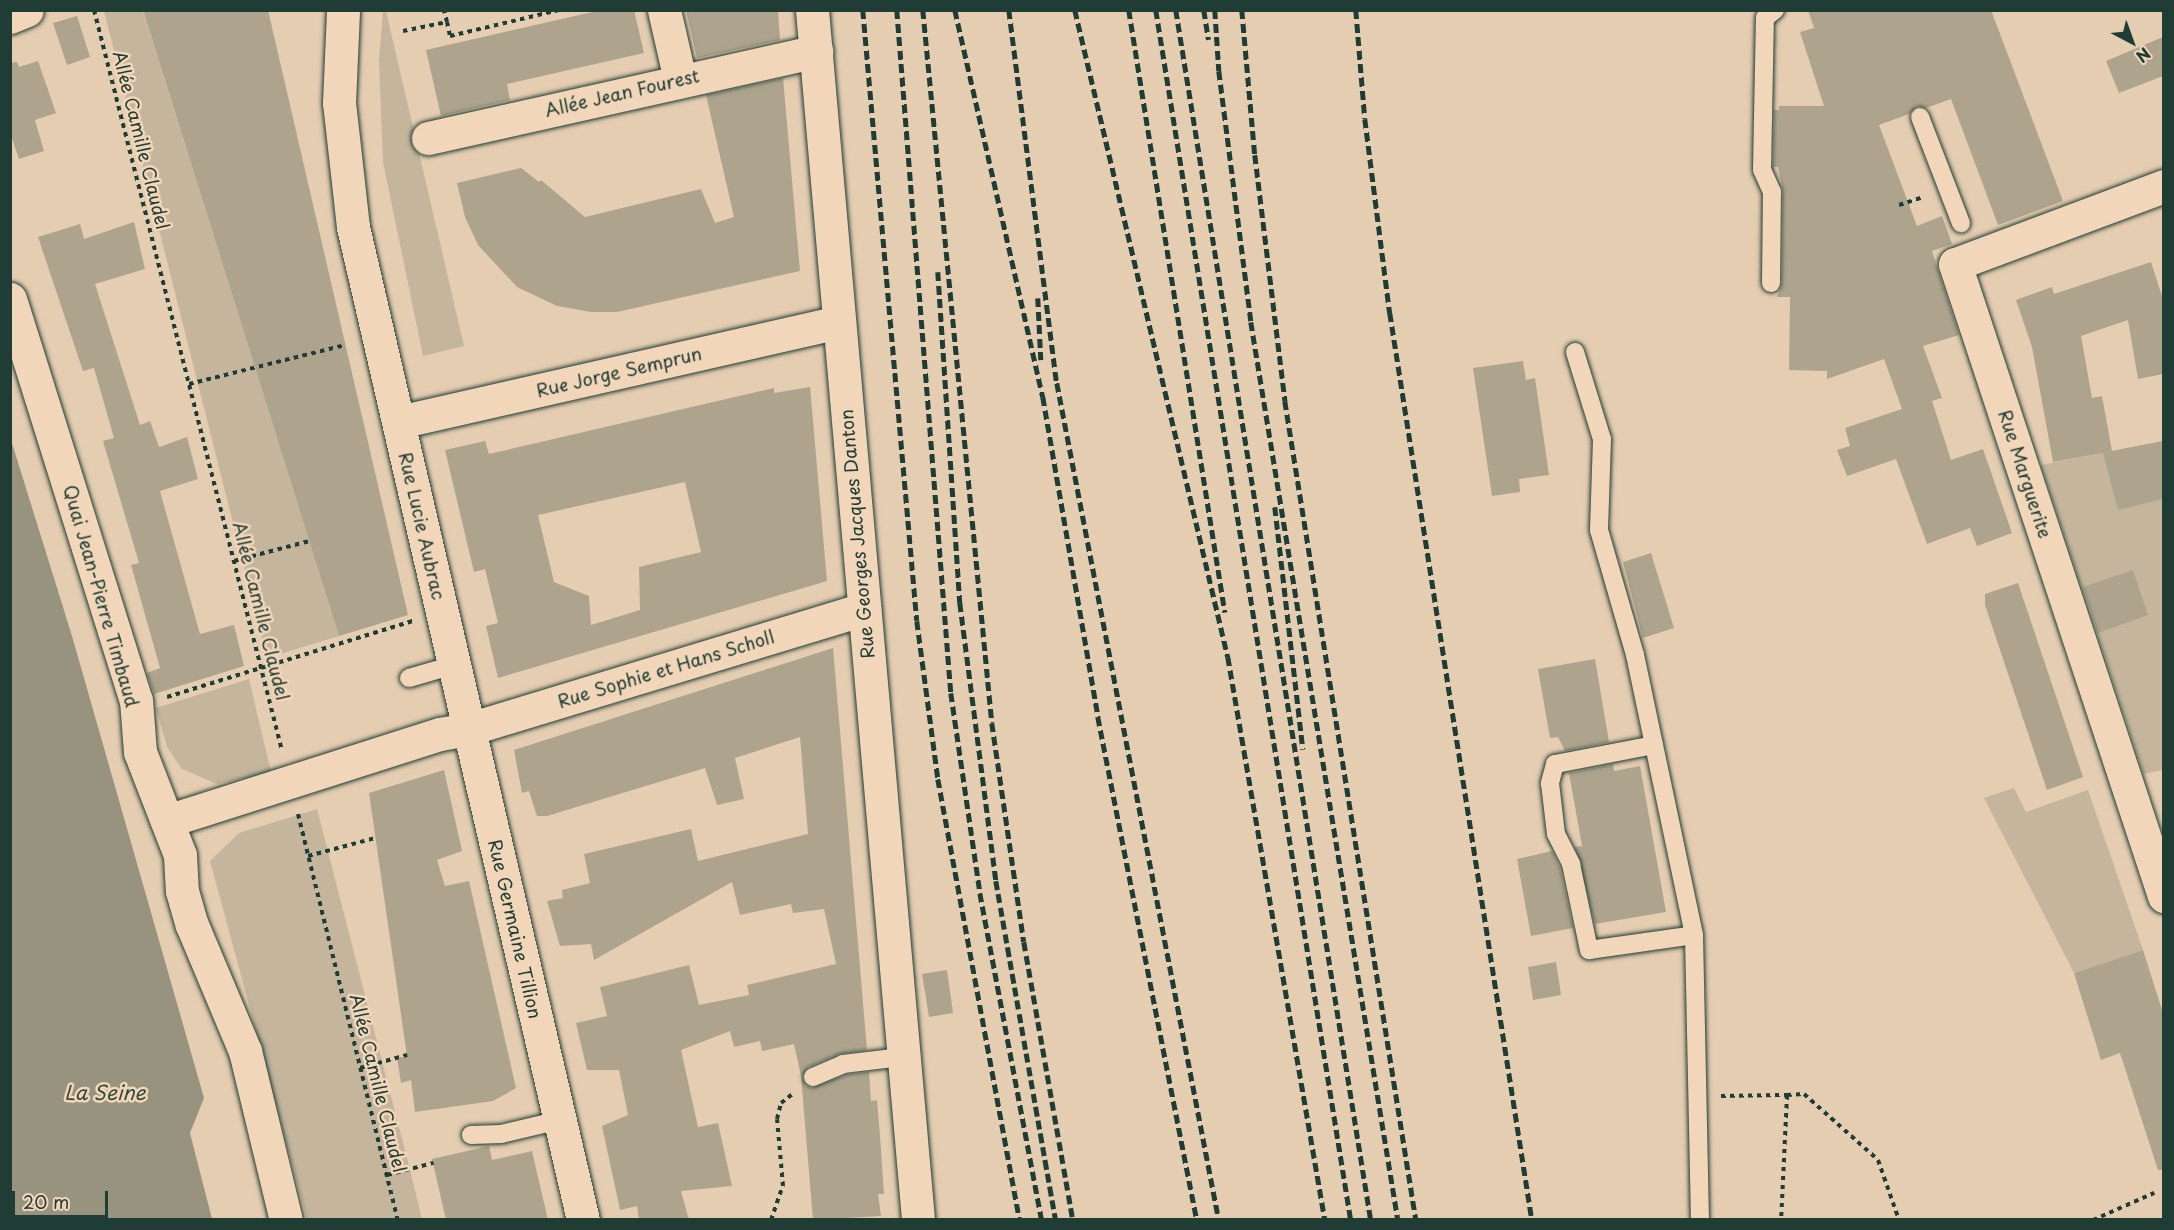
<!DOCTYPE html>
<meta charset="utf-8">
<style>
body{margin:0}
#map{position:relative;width:2174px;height:1230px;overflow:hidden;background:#e5cdb1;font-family:"Playpen Sans",sans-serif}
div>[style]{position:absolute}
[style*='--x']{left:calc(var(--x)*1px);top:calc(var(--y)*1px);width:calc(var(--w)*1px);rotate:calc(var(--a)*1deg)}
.green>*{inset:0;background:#c4b59c}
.water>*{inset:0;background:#97937f}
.building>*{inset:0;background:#aea48d}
.path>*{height:4px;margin-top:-2px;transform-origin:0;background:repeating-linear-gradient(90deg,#1f3d34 0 4.5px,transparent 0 9px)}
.roads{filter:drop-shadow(0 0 2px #1f3d34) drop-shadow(0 0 2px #1f3d34)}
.lane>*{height:18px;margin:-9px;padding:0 9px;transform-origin:9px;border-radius:9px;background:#f2d6b9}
.street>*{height:33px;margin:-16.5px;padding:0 16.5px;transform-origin:16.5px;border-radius:16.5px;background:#f2d6b9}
.secondary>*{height:33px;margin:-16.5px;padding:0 16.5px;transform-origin:16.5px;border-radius:16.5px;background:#f2d6b9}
.rail>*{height:4.5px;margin-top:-2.25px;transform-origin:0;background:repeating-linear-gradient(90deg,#1f3d34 0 9px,transparent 0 13.5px)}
span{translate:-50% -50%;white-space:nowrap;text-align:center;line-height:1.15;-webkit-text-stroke:5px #f2d6b9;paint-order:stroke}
.street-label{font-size:18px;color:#1f3d34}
.water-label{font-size:20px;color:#314a3f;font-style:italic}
.frame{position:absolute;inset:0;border:12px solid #1f3d34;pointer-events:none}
.north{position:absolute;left:2102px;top:12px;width:60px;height:60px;-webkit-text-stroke:4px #f2d6b9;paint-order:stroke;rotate:139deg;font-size:16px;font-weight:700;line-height:24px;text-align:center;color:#1f3d34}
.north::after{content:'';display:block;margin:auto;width:21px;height:27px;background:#1f3d34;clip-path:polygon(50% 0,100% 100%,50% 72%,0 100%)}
.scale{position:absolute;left:12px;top:1191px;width:96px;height:27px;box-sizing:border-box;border:3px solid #1f3d34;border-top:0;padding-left:8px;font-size:18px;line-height:21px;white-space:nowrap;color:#1f3d34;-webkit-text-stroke:4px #f2d6b9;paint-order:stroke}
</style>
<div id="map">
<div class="green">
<div style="clip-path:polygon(104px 11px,143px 11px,339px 636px,267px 658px)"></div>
<div style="clip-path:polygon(386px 11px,464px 346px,423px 356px,383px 162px,379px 60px,383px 12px)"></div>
<div style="clip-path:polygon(2163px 441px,2163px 770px,2144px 774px,2041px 465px)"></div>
<div style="clip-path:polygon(249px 679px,271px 772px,217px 784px,182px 769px,167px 747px,156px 708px)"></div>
<div style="clip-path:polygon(2014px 788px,2026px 812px,2088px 790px,2143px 950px,2074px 973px,1984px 798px)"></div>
<div style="clip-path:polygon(317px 809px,409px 1166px,422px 1219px,307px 1219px,210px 861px,239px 833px)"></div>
</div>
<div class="water">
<div style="clip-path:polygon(11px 440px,72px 636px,204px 1098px,190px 1133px,212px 1219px,11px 1219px)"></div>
</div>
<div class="building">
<div style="clip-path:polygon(143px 10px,268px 10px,408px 615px,339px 636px)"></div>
<div style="clip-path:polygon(601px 10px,634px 10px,644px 53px,507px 84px,510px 100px,441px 116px,426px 50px)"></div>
<div style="clip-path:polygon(686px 10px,778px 10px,780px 40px,697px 58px)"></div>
<div style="clip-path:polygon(1808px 10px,1991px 10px,2063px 201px,1998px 225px,1951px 99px,1926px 108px,1917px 106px,1909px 114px,1879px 125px,1917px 226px,1942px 216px,1952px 244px,1932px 251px,1959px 335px,1923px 346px,1942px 398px,1932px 401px,1951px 460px,1983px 449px,2012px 533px,1977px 546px,1970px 528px,1927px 544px,1896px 459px,1847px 476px,1837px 450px,1850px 446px,1845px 428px,1902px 409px,1884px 359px,1827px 379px,1827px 371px,1789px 370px,1790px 297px,1777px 297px,1782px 283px,1783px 192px,1778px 167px,1773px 167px,1774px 110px,1779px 110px,1779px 106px,1824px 106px,1800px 32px,1814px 28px)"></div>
<div style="clip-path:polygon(77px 16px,90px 57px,67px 65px,53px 23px)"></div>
<div style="clip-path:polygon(2163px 37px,2163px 76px,2119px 93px,2106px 61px)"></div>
<div style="clip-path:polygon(38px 61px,56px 113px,35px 120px,44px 151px,19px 159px,10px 133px,10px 63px,17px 62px,19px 67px)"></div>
<div style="clip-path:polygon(783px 78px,800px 271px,617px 312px,591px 312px,557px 306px,517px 287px,478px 245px,465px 217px,457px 183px,521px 168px,539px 182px,541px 180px,585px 217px,701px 189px,715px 223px,734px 217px,706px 95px)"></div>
<div style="clip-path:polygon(134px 222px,145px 269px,95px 284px,140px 425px,150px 421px,159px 447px,187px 437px,198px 479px,160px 491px,200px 634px,234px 625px,244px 666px,154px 694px,147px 673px,160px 668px,131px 565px,139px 563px,103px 441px,114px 438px,94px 368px,83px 371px,38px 237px,80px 224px,84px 239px)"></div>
<div style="clip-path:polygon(2151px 262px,2163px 299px,2163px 374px,2138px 379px,2128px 320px,2081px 336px,2092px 398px,2102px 396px,2112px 451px,2163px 441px,2163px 499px,2118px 510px,2103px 453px,2053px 462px,2032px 347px,2016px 300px,2052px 287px,2054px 294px)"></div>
<div style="clip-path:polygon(1523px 361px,1526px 380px,1535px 378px,1549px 475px,1519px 479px,1520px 492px,1492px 496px,1473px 368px)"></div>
<div style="clip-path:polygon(evenodd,810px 387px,827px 581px,498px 678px,486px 626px,498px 623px,485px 569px,474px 572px,445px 450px,485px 441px,489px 454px,774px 388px,774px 393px,810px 387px,685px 482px,701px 552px,639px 567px,640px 610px,591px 625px,589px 596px,554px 582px,538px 515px,685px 482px)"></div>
<div style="clip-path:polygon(1651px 553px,1674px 628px,1643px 638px,1623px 562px)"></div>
<div style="clip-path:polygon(2133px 570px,2148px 615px,2098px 633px,2083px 587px)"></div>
<div style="clip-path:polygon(2018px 583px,2083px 777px,2047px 790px,1985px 605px,1985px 594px)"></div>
<div style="clip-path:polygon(833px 648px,867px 1050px,839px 1054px,808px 1067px,802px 1076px,806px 1086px,812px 1088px,846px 1075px,869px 1072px,871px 1101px,877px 1100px,880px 1136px,884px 1194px,878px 1194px,881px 1216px,813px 1220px,801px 1076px,794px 1044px,762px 1051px,760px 1041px,734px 1047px,730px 1031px,681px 1050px,698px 1127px,718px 1123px,732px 1186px,681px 1191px,689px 1220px,639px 1220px,637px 1206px,620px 1210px,602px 1126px,628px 1115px,619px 1070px,587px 1070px,576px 1023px,607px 1016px,600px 987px,689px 965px,699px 1005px,749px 995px,747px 985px,836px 964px,824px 909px,793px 913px,791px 904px,740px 915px,732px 882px,594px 960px,591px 944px,560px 946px,547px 901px,563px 898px,562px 890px,590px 883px,584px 854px,691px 829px,698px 861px,808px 834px,800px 737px,735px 758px,744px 799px,717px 805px,705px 768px,547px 816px,537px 816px,529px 791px,522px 793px,514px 750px)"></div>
<div style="clip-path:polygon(1595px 659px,1609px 742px,1565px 751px,1558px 737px,1550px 738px,1538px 669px)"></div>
<div style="clip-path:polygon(1613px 764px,1614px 771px,1640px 766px,1666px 912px,1595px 924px,1575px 847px,1582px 846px,1569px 773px)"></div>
<div style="clip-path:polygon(444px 770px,462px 851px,437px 860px,445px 886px,469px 881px,516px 1088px,493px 1101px,415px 1112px,411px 1080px,401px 1083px,397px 1058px,407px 1056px,369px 793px)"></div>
<div style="clip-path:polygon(1552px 851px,1560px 868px,1573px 928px,1531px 936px,1517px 859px)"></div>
<div style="clip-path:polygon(2143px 950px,2163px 1013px,2163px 1170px,2158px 1170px,2120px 1053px,2101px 1060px,2074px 973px)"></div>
<div style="clip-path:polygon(1556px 962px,1561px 995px,1533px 1000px,1528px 967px)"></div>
<div style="clip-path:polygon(947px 970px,953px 1013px,929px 1017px,922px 974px)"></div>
<div style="clip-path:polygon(489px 1146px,492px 1160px,532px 1151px,548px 1220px,446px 1220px,432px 1159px)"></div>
</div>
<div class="path">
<div style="--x:94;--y:10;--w:764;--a:75.76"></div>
<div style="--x:447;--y:22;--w:14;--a:78"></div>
<div style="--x:450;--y:36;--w:112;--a:-13.4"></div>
<div style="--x:403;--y:31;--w:45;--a:-11.6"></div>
<div style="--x:447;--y:22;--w:12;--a:-104"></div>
<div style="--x:1899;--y:205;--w:26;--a:-18"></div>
<div style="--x:189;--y:384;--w:161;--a:-14"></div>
<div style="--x:234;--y:561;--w:78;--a:-14.9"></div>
<div style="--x:167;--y:697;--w:257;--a:-17.2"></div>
<div style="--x:298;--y:814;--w:418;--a:76.2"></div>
<div style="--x:308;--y:856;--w:69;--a:-15"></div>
<div style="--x:360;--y:1068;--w:49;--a:-15.5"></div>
<div style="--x:1787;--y:1095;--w:17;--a:-3"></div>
<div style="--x:1804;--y:1094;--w:99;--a:41.7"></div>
<div style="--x:1878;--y:1160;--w:64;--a:70.7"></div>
<div style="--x:1721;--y:1096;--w:66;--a:-0.9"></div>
<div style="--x:1787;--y:1095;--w:125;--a:92.7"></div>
<div style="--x:387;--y:1175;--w:48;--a:-14.6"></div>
<div style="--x:771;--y:1220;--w:36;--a:-71"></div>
<div style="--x:783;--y:1186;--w:67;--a:-95.1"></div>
<div style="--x:777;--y:1119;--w:16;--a:-76"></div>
<div style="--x:781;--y:1103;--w:16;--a:-38"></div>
<div style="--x:1988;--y:1220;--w:7;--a:0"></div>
<div style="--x:2093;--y:1220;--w:67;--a:-23.9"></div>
</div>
<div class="roads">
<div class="lane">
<div style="--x:1920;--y:117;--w:114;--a:68.9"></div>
<div style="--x:1771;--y:283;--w:91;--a:-89.4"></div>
<div style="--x:1772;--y:192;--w:24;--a:-114"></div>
<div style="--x:1762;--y:170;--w:152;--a:-88.9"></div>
<div style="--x:1765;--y:18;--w:13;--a:-39"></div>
<div style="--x:1575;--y:352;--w:91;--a:72.8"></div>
<div style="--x:1602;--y:439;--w:91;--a:91.9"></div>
<div style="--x:1599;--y:530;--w:130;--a:73.9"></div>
<div style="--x:1635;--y:655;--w:286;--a:78.1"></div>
<div style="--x:1694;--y:935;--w:285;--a:88.8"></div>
<div style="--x:409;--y:678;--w:47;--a:-16.1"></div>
<div style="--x:1654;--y:745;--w:101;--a:169.1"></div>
<div style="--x:1555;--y:764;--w:20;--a:105"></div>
<div style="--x:1550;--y:783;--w:51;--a:83.3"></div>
<div style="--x:1556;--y:834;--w:34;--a:63"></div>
<div style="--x:1571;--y:864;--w:88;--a:78.2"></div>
<div style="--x:1589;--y:950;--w:106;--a:-8.1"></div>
<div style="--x:813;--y:1077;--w:33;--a:-23"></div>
<div style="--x:843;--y:1064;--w:59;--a:-6.8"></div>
<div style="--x:471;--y:1135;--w:30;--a:-2"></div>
<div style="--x:501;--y:1134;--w:61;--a:-13.3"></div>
</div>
<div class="street">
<div style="--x:664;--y:10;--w:72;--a:77.1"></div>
<div style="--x:812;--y:10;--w:1215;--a:84.99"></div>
<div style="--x:10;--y:17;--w:18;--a:-22"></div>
<div style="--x:428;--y:138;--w:398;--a:-12.6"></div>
<div style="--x:2164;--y:186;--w:223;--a:159.5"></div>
<div style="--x:1955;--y:264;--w:666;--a:71.7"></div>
<div style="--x:399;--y:422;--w:451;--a:-12.8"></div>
<div style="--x:167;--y:821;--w:287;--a:-17.7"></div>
<div style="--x:440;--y:734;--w:29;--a:-10"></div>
<div style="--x:469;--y:729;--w:515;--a:-103.01"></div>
<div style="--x:353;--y:227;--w:125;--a:-96.4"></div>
<div style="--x:339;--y:103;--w:93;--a:-87.5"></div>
<div style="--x:583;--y:1220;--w:504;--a:-103.07"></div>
<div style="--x:469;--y:729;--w:413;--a:-16.9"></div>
</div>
<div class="secondary">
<div style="--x:10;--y:299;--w:420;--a:72.6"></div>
<div style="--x:136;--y:700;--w:52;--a:85.6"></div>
<div style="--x:140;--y:752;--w:110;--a:68.8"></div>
<div style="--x:180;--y:855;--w:36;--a:87"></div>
<div style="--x:182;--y:891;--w:35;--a:74"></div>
<div style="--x:192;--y:925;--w:137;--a:67.2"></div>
<div style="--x:245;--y:1051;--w:174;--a:76.4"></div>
</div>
</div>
<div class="rail">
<div style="--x:863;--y:10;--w:613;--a:84.95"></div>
<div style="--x:917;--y:621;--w:159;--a:82.4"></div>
<div style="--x:938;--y:779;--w:449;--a:79.5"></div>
<div style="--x:897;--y:10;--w:685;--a:85.48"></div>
<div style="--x:951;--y:693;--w:202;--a:81.7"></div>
<div style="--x:980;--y:893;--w:333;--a:79.3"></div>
<div style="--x:923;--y:10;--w:716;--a:84.47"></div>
<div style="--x:992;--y:723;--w:221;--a:81.7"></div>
<div style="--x:1024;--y:942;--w:282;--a:80"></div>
<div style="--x:955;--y:10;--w:397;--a:77.2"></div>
<div style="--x:1043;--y:397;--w:325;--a:80.2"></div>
<div style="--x:1098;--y:717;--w:513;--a:78.87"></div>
<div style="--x:1009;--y:10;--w:376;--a:82.7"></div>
<div style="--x:1057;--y:383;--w:853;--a:79.05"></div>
<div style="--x:1075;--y:10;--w:665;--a:76.7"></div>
<div style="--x:1228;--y:657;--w:571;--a:80.22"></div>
<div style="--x:1129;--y:10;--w:610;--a:80.94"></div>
<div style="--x:1156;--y:10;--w:1226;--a:80.85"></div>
<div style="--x:1176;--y:10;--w:1226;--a:80.85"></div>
<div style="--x:1204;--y:10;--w:30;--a:81"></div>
<div style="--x:1215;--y:10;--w:61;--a:86.2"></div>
<div style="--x:1219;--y:71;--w:253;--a:82.7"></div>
<div style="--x:1251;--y:322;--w:910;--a:80.7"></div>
<div style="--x:1242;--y:10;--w:146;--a:84.9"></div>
<div style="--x:1255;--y:155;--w:248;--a:83"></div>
<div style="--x:1285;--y:401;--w:829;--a:80.91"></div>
<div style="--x:1356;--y:10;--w:109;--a:85.3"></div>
<div style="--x:1365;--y:119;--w:196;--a:82.7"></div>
<div style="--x:1390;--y:313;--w:918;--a:81.1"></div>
<div style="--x:938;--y:272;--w:332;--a:86.2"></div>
<div style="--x:960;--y:603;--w:280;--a:82.6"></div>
<div style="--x:996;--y:881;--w:344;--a:80"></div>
<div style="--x:1038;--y:298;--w:62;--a:87.2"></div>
<div style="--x:1275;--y:507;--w:244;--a:83.4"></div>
</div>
<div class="street-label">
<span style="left:622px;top:93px;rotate:-13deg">Allée Jean Fourest</span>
<span style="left:141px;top:140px;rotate:76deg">Allée Camille Claudel</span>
<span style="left:619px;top:372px;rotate:-13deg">Rue Jorge Semprun</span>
<span style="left:2025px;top:474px;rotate:72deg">Rue Marguerite</span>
<span style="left:422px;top:526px;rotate:77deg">Rue Lucie Aubrac</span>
<span style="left:857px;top:534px;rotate:-95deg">Rue Georges Jacques Danton</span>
<span style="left:101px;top:596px;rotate:74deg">Quai Jean-Pierre Timbaud</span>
<span style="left:261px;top:611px;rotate:76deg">Allée Camille Claudel</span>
<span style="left:666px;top:669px;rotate:-17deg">Rue Sophie et Hans Scholl</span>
<span style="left:515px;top:929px;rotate:77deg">Rue Germaine Tillion</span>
<span style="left:378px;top:1083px;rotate:76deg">Allée Camille Claudel</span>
</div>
<div class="water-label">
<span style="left:105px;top:1092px">La Seine</span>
</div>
<div class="frame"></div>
<div class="north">N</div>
<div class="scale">20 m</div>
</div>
